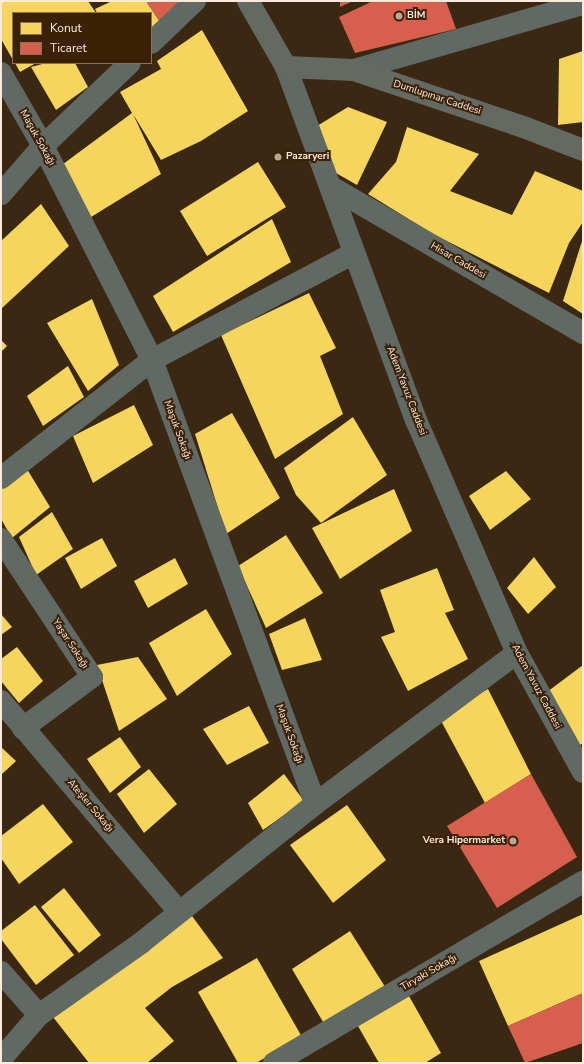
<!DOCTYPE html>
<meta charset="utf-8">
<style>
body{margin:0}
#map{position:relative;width:584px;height:1064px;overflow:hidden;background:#3a2812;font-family:"Nunito Sans",sans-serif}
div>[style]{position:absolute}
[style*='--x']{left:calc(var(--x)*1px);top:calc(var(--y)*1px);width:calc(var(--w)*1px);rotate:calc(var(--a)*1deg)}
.homes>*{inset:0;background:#f6d55c}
.shops>*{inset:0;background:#d6604d}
.minor>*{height:22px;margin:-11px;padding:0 11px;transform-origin:11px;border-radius:11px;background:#616964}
.tertiary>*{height:22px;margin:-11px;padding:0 11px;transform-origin:11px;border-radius:11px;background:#616964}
.secondary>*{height:22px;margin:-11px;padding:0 11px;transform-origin:11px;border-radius:11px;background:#646962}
.dots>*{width:11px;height:11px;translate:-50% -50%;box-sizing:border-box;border:2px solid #3b2207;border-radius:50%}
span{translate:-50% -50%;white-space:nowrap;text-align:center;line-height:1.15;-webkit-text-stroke:4px #3b2207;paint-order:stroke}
.poi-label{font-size:10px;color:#fcebdc;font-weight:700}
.left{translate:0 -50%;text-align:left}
.right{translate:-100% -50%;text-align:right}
.street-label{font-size:10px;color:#fcebdc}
.frame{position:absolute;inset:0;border:2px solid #fcebdc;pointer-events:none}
.legend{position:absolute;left:12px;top:12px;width:140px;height:52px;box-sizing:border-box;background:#3b2207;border:1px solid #88725c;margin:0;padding:5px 7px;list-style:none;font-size:12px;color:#fcebdc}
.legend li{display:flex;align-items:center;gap:8px;height:20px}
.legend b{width:20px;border:1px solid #88725c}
</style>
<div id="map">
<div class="homes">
<div style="clip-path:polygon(1px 1px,88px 1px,96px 13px,13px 13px,13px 60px,1px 39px)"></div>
<div style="clip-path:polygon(112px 1px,146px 1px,160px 22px,151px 28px,151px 13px,97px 13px,95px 9px)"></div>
<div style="clip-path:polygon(202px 30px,248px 111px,201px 141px,161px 160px,133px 114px,161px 174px,91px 217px,55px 170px,132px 113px,120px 92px,161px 69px,157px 61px)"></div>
<div style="clip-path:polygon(583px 51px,583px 122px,558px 125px,559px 59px)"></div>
<div style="clip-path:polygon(15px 63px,36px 63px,20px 72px)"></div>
<div style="clip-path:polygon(46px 63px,75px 63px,88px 87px,56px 110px,31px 67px)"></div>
<div style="clip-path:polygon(348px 107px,387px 122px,357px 185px,336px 173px,317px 126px)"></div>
<div style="clip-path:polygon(407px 127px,479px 154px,450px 191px,512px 215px,535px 171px,583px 191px,583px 222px,569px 243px,549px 293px,433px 234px,368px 194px,396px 162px)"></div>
<div style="clip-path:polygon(258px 162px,286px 207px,207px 256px,180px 211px)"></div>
<div style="clip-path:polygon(41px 204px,69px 246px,1px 309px,1px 241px)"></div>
<div style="clip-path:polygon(272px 219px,291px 262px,173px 332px,153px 296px)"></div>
<div style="clip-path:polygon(583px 238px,583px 314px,563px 301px)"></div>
<div style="clip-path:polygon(309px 293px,336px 348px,320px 356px,343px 414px,275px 459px,221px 335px)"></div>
<div style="clip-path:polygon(92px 299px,119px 365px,88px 391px,47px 323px)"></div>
<div style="clip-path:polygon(1px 340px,7px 346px,1px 352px)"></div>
<div style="clip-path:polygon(68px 366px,84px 397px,43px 426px,27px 396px)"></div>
<div style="clip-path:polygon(134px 405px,153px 445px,93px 483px,73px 436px)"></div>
<div style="clip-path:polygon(232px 413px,280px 498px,226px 534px,195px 434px)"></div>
<div style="clip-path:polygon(353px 417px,387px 475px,321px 523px,296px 495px,284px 468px)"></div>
<div style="clip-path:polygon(27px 469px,50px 507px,12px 538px,1px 519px,1px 486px)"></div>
<div style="clip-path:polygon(506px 471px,531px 499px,490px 530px,469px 496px)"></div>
<div style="clip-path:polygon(394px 489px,412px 531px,340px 579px,312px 528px)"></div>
<div style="clip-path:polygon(52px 512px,73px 549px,36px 575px,19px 537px)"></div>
<div style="clip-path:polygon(286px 535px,323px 593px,266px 628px,238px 566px)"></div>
<div style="clip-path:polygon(102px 538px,117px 566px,81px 589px,65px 558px)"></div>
<div style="clip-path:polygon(534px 557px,556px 587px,528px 614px,507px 588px)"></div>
<div style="clip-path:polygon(175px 558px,188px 584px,148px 608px,134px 581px)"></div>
<div style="clip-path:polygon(437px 568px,454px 610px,445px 613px,468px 659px,408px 691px,381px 637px,395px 632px,380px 590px)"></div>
<div style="clip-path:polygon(206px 609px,232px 654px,177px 696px,149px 643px)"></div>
<div style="clip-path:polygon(1px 614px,12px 627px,1px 635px)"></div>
<div style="clip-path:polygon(305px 618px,322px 660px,282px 670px,269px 634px)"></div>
<div style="clip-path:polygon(17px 647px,43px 681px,19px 703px,1px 681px,1px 659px)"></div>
<div style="clip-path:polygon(138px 657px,167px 699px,119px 731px,97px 665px)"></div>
<div style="clip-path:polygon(583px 665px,583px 743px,580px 745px,543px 695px)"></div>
<div style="clip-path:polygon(488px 689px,531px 774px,485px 803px,439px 717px)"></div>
<div style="clip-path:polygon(249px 706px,269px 743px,227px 765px,203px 729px)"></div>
<div style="clip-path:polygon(120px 737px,141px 767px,110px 793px,87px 759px)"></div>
<div style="clip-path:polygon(1px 747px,16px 761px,1px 775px)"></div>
<div style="clip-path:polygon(149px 769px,177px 804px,144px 833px,117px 794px)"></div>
<div style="clip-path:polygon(284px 774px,304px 801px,263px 830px,248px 803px)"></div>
<div style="clip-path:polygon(43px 804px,73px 842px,19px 884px,1px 858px,1px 836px)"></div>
<div style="clip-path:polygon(347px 805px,386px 860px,333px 903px,290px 845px)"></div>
<div style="clip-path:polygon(64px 888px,101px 935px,79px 953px,41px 907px)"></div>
<div style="clip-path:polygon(35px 905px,74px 955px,36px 985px,1px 939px,1px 931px)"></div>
<div style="clip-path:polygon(583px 914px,583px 993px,508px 1026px,479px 961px)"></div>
<div style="clip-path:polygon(192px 916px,223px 958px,172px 987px,145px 1008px,174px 1041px,147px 1063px,89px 1063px,53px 1017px)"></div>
<div style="clip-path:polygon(350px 931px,387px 990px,326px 1027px,292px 969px)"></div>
<div style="clip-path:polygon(257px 958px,302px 1037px,256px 1063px,238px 1063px,198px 992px)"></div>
<div style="clip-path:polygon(409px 996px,441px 1053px,425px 1063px,379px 1063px,358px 1026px)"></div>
</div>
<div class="shops">
<div style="clip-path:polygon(146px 1px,185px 1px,160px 22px)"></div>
<div style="clip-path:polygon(340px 1px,353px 1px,340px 7px)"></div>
<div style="clip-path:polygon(373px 1px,446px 1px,456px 29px,355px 53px,339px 17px)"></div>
<div style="clip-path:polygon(531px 774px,577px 857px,497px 908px,447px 826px)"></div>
<div style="clip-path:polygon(583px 993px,583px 1043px,525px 1063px,508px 1026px)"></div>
</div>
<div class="minor">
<div style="--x:151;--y:43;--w:61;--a:-43.7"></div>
<div style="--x:354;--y:70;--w:238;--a:-16.1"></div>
<div style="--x:1;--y:73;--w:84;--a:60.1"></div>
<div style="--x:43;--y:146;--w:240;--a:63"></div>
<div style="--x:152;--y:360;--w:473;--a:69.8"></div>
<div style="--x:333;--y:188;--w:289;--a:30.1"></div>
<div style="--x:1;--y:194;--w:64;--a:-48.8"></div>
<div style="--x:43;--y:146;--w:120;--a:-43.7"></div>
<div style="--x:1;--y:478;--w:192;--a:-38"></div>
<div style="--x:152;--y:360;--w:229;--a:-27.9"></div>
<div style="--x:1;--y:539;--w:165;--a:56.6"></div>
<div style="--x:92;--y:677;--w:86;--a:143.5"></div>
<div style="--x:1;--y:701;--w:276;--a:49.8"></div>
<div style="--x:1;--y:972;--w:57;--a:48.5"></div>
<div style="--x:1;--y:1059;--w:58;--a:-49.2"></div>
<div style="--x:39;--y:1015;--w:125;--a:-35.2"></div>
<div style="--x:141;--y:943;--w:223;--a:-38.6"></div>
<div style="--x:315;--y:804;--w:252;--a:-36.8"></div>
<div style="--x:274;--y:1063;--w:358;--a:-30.4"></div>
</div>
<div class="tertiary">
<div style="--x:286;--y:67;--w:376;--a:69.8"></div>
<div style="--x:416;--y:420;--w:254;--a:66.6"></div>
<div style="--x:517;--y:653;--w:136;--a:61"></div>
</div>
<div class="secondary">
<div style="--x:248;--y:1;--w:76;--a:60.1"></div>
<div style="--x:286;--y:67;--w:68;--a:2.5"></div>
<div style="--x:354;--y:70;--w:182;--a:18.6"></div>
<div style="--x:526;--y:128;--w:61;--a:21.1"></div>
</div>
<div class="dots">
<div style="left:399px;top:16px;background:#b8a795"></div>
<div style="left:278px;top:157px;background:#b8a795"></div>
<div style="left:513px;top:841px;background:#b8a795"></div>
</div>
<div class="poi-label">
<span class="left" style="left:407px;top:16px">BİM</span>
<span class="left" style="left:286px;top:157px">Pazaryeri</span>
<span class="right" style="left:505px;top:841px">Vera Hipermarket</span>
</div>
<div class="street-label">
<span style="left:437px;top:98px;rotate:18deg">Dumlupınar Caddesi</span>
<span style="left:37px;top:138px;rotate:61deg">Maşuk Sokağı</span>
<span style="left:458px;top:261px;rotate:30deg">Hisar Caddesi</span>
<span style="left:406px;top:391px;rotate:69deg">Adem Yavuz Caddesi</span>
<span style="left:177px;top:430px;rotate:70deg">Maşuk Sokağı</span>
<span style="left:70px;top:644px;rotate:57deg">Yaşar Sokağı</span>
<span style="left:536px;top:687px;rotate:62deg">Adem Yavuz Caddesi</span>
<span style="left:289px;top:734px;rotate:70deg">Maşuk Sokağı</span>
<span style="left:90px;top:806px;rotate:50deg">Ateşler Sokağı</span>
<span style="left:429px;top:973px;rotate:-30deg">Tiryaki Sokağı</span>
</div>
<div class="frame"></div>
<ul class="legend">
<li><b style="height:11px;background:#f6d55c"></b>Konut</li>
<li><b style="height:11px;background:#d6604d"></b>Ticaret</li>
</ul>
</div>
